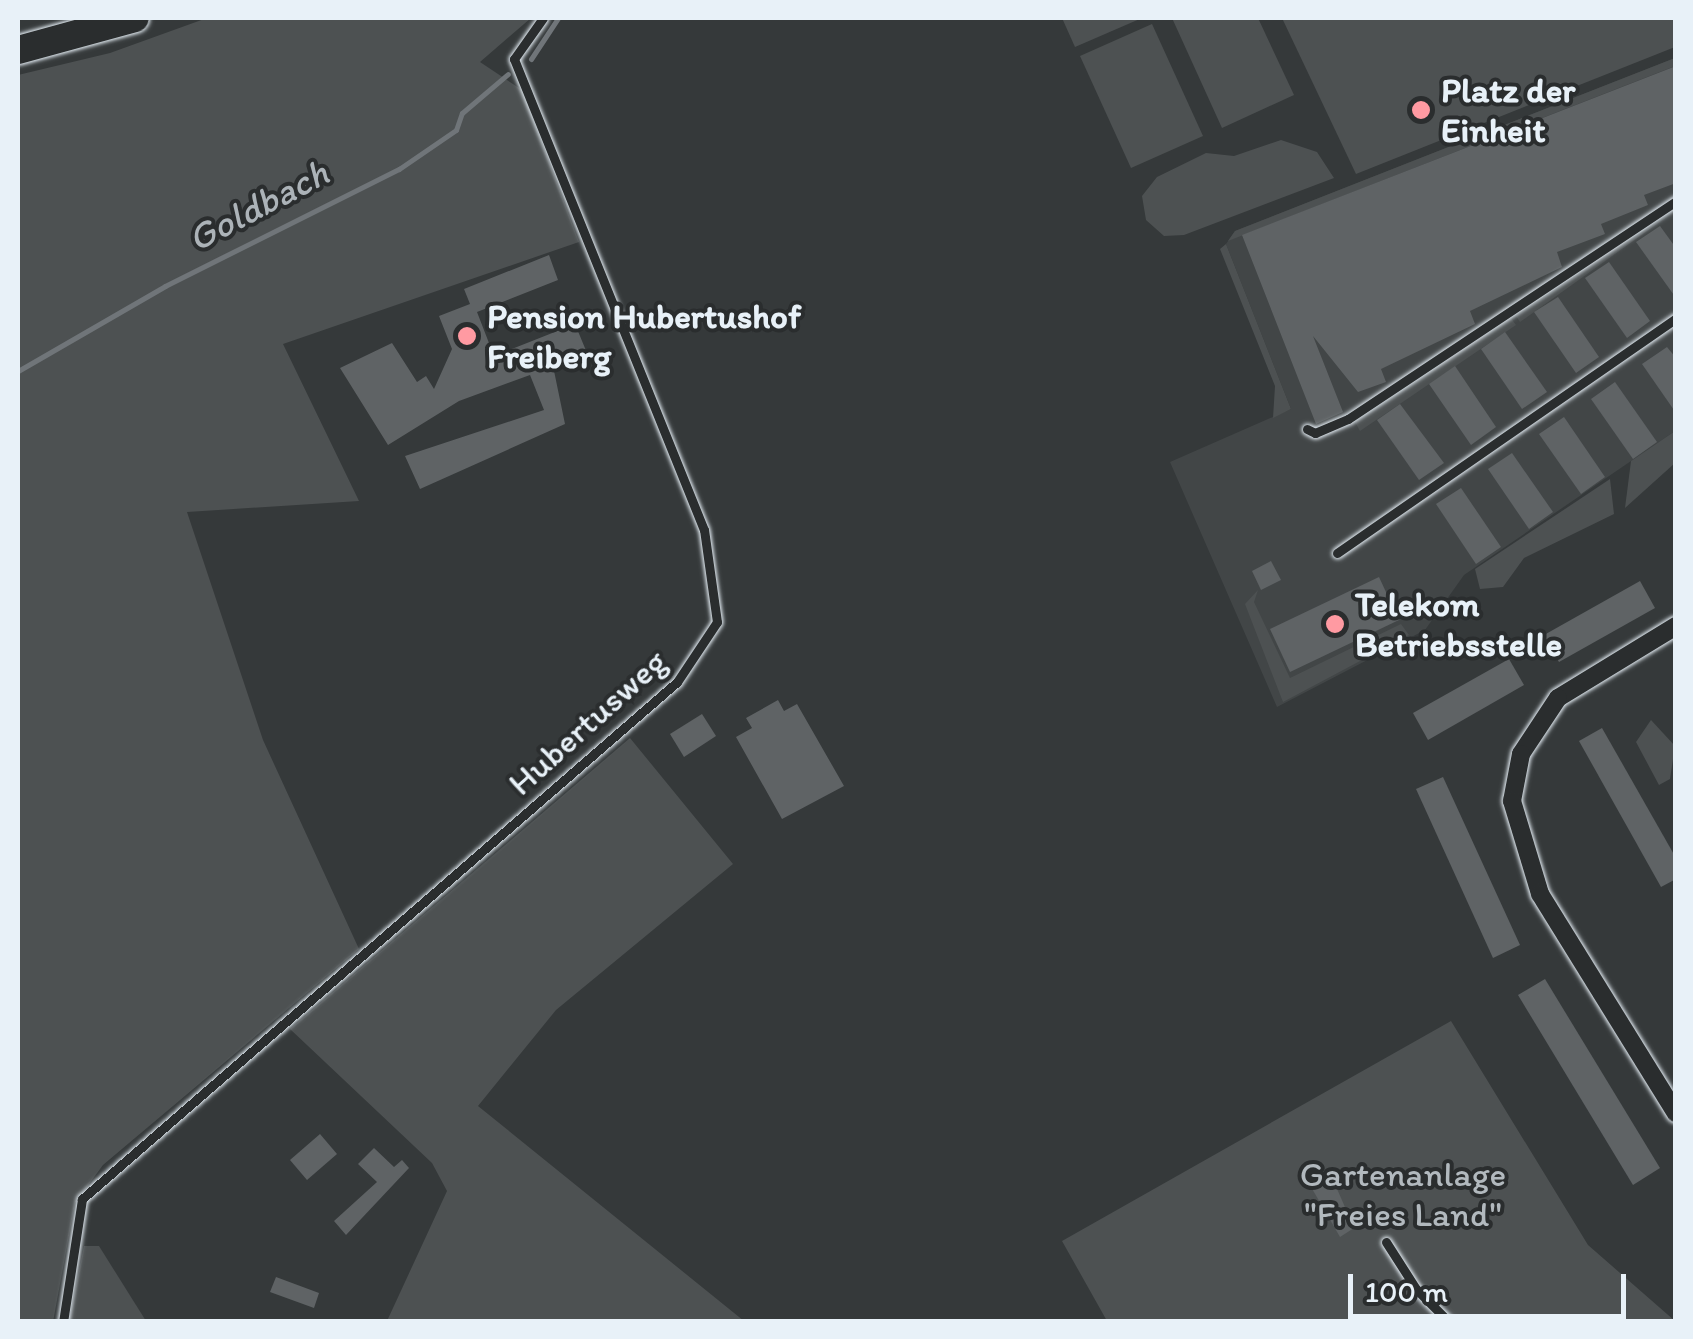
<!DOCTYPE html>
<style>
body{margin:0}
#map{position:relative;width:1693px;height:1339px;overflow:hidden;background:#35393a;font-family:Itim,sans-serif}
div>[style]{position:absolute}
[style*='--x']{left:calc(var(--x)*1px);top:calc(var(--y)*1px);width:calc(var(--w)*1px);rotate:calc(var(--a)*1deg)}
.built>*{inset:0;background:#424647}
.green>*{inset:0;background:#4d5152}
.stream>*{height:5px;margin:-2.5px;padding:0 2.5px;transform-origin:2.5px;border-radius:2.5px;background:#707579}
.building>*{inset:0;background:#5f6365}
.roads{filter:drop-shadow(0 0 2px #e8f1f8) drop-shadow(0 0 2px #e8f1f8)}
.service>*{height:9px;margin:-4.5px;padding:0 4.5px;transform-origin:4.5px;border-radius:4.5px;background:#2a2d2e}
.minor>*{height:18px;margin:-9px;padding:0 9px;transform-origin:9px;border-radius:9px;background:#2a2d2e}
.primary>*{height:28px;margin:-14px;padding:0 14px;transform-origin:14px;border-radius:14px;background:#2a2d2e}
.dots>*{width:28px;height:28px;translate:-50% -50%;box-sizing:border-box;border:5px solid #2a2d2e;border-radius:50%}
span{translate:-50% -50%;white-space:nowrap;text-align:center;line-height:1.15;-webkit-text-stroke:8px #2a2d2e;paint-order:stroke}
.poi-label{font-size:35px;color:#e8f1f8;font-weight:700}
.left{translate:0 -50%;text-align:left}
.street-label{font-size:35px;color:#e8f1f8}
.park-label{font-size:35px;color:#b2b9be}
.water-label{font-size:38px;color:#acb3b8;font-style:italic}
.frame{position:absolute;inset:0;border:20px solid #e8f1f8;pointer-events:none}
.scale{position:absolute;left:1348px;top:1274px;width:278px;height:45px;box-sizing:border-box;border:5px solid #e8f1f8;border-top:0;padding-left:12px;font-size:30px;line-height:35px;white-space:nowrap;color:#e8f1f8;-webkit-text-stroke:8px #2a2d2e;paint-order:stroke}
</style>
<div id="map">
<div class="built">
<div style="clip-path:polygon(1675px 58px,1675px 431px,1464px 575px,1425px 630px,1277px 707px,1170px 462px,1291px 409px,1226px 244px,1235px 231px)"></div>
</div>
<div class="green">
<div style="clip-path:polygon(207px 18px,531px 18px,480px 62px,522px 90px,579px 242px,283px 344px,359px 501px,187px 512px,263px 740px,359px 949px,103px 1165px,75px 1203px,53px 1322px,18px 1321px,18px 75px,110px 53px)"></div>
<div style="clip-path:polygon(1062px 18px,1142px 18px,1075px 47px)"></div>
<div style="clip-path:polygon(1172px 18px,1258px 18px,1294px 95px,1222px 128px)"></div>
<div style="clip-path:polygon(1282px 18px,1675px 18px,1675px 47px,1356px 174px)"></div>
<div style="clip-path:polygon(1152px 24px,1203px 136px,1131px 168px,1080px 56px)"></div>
<div style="clip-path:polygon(1675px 58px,1675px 66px,1228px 241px,1235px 231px)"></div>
<div style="clip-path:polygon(1281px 140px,1317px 152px,1334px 178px,1184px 235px,1164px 236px,1146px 220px,1142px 196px,1157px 177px,1206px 153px,1234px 156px)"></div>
<div style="clip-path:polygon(1675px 211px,1520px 322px,1516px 316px)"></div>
<div style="clip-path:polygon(1226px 244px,1291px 409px,1273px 418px,1275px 386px,1220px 249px)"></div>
<div style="clip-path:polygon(1511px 318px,1516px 325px,1360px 431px,1355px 422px)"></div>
<div style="clip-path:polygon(1675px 431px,1675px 463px,1625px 508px,1631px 461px)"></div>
<div style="clip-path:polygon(1610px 479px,1614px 514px,1524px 558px,1503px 587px,1480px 589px,1475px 569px)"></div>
<div style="clip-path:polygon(1258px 590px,1254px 602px,1290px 678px,1401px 624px,1409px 635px,1283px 702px,1245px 604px)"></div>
<div style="clip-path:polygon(1651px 720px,1675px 746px,1670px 779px,1659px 785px,1636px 742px)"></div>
<div style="clip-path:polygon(630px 738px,733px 864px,556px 1010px,478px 1106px,744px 1321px,387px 1321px,447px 1191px,432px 1163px,290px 1029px)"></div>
<div style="clip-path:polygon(1451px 1021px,1588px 1245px,1675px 1321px,1107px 1321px,1062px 1241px)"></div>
<div style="clip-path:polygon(84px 1246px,99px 1246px,146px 1321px,69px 1321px)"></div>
</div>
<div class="stream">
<div style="--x:531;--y:59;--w:49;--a:-56.6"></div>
<div style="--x:18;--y:371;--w:170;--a:-30"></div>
<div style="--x:165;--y:286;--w:262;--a:-26.6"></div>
<div style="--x:399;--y:169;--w:69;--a:-34.4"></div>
<div style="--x:456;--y:130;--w:18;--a:-71"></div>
<div style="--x:462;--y:113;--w:60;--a:-40.3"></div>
</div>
<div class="building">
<div style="clip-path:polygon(1676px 66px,1676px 183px,1644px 195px,1648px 205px,1601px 224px,1605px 234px,1557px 252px,1562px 267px,1470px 311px,1475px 324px,1381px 369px,1386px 382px,1358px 392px,1313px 336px,1343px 412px,1316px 424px,1242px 235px)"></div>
<div style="clip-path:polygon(1660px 226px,1676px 248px,1676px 298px,1636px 242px)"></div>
<div style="clip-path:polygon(549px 255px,558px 280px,477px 312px,494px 356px,575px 324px,587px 353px,553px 366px,565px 424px,420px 489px,405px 456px,544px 410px,530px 375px,459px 401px,388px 445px,340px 368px,392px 343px,417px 382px,426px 376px,434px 389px,452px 349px,439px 316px,470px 304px,464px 289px)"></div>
<div style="clip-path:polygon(1609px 262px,1650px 321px,1627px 338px,1585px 278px)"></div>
<div style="clip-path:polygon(1558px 297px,1599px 357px,1576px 373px,1534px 312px)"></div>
<div style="clip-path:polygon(1505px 332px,1547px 392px,1522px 409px,1481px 349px)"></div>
<div style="clip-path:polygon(1667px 347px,1676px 358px,1676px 413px,1642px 364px)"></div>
<div style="clip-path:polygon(1455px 366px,1496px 427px,1471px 445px,1429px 384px)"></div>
<div style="clip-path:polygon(1615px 382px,1657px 442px,1633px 459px,1591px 399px)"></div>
<div style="clip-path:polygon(1400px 404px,1444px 463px,1419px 480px,1377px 420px)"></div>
<div style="clip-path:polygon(1564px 417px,1605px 477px,1581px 494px,1539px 434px)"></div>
<div style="clip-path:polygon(1512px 453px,1553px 512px,1529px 529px,1488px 469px)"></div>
<div style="clip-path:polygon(1461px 488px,1501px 547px,1476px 564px,1436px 504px)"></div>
<div style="clip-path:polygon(1271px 561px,1281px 580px,1261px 590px,1252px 571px)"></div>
<div style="clip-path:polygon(1379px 577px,1399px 620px,1290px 672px,1270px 629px)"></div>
<div style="clip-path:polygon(1640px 581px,1655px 608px,1559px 662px,1544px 635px)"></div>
<div style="clip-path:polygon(1509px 659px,1524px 685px,1428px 740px,1413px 713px)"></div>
<div style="clip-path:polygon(778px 700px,784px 711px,797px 704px,844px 786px,782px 819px,736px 737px,752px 728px,746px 718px)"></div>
<div style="clip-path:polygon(702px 714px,716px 736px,684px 757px,670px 734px)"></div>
<div style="clip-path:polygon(1602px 728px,1676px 858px,1676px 879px,1661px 887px,1579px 741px)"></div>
<div style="clip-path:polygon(1443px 777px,1520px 945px,1493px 958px,1416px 789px)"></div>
<div style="clip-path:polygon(1545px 979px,1660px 1168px,1633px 1185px,1518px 995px)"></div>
<div style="clip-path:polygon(320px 1134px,337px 1154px,307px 1180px,290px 1160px)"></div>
<div style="clip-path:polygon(374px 1148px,394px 1167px,402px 1160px,409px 1168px,346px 1235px,334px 1221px,377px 1182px,358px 1164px)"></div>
<div style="clip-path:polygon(1328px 1168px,1354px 1228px,1340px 1237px,1307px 1180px)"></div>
<div style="clip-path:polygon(276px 1277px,319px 1293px,314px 1308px,270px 1292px)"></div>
</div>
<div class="roads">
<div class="service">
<div style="--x:1307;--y:429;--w:9;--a:27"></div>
<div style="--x:1315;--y:433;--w:36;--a:-23"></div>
<div style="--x:1348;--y:419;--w:394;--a:-33.6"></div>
<div style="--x:1337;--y:553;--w:412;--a:-34.7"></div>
<div style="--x:1386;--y:1242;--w:56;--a:57.4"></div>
<div style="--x:1416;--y:1289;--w:47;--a:45"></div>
<div style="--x:63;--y:1322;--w:124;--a:-81.2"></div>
<div style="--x:82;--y:1199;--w:788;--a:-40.99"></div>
<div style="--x:677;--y:682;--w:72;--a:-56.3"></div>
<div style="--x:717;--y:622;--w:93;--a:-98"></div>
<div style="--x:704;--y:530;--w:508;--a:-111.97"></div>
<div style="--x:514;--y:59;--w:50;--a:-54.7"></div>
</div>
<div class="minor">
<div style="--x:1676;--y:626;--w:138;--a:148.6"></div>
<div style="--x:1558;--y:698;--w:67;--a:123.5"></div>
<div style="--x:1521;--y:754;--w:48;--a:100.8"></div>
<div style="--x:1512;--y:801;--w:97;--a:73.2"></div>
<div style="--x:1540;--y:894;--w:258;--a:58.2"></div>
</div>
<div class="primary">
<div style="--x:18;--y:50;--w:121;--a:-15.3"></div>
</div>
</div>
<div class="dots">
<div style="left:1421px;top:110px;background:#ff9aa2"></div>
<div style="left:467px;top:336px;background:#ff9aa2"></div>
<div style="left:1335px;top:624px;background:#ff9aa2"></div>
</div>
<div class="poi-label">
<span class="left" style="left:1441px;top:110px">Platz der<br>Einheit</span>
<span class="left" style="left:487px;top:336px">Pension Hubertushof<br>Freiberg</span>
<span class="left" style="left:1355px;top:624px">Telekom<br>Betriebsstelle</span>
</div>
<div class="street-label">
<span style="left:587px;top:722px;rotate:-42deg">Hubertusweg</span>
</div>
<div class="park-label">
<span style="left:1403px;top:1194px">Gartenanlage<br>"Freies Land"</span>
</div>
<div class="water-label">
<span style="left:258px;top:206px;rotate:-28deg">Goldbach</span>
</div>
<div class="frame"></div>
<div class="scale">100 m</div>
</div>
